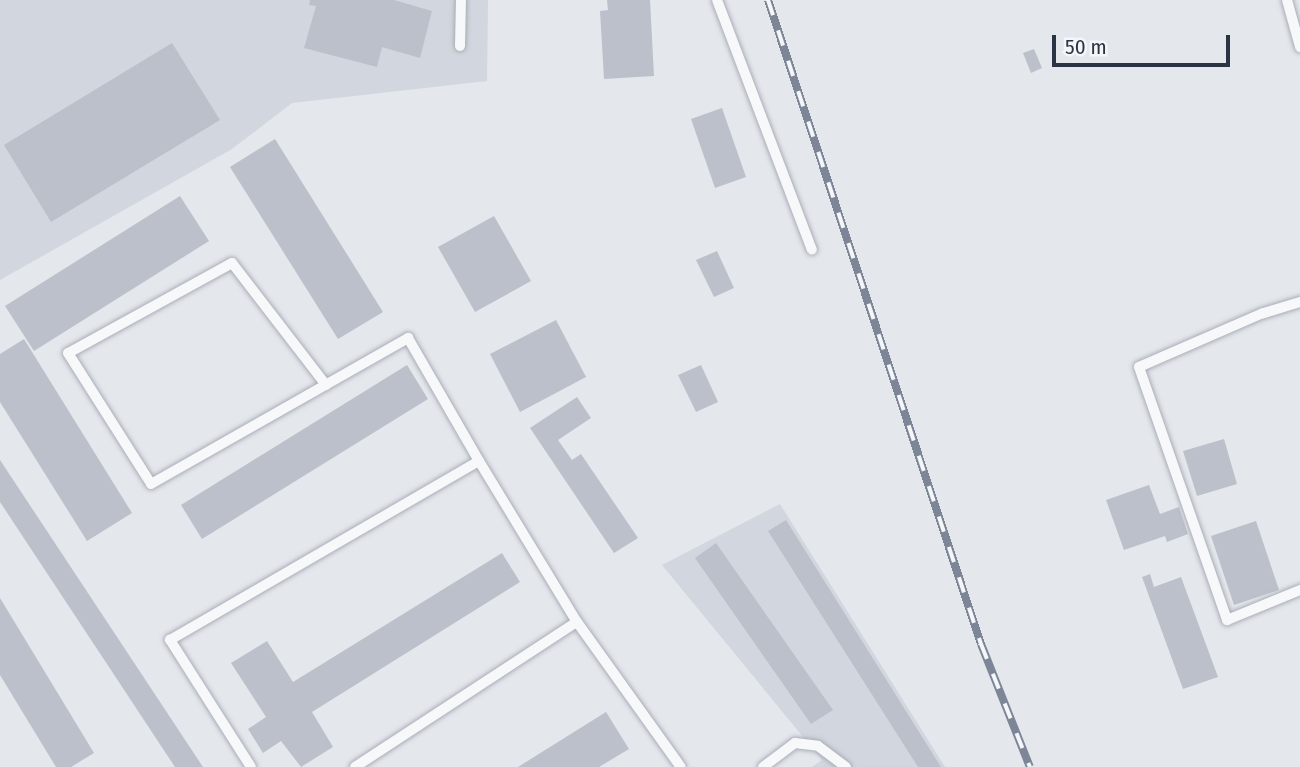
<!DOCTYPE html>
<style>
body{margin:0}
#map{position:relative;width:1300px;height:767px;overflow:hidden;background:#e4e7ec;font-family:"Fira Sans Condensed",sans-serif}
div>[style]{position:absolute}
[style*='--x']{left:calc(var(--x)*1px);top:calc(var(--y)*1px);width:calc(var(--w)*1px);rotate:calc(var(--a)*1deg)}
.built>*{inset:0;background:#d2d6de}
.building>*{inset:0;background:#bbc0ca}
.roads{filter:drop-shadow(0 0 2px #a9aeb7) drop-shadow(0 0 2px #a9aeb7)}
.service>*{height:10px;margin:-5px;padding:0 5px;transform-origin:5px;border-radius:5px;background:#f7f8fa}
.rail>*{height:8px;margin-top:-4px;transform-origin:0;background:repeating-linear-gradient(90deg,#f4f6f9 0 16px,#7d8696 0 32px);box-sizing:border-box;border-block:2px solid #7d8696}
span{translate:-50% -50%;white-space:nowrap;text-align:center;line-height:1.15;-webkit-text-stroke:5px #f4f6f9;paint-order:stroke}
.scale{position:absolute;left:1052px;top:35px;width:178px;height:32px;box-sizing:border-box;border:4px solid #2b3445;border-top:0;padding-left:9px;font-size:21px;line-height:24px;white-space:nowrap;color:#2b3445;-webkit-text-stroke:5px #f4f6f9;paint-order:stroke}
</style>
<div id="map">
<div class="built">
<div style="clip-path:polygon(0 0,488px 0,487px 81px,292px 103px,232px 149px,0 280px)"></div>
<div style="clip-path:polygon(780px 504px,945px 767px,812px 767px,822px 760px,662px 565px)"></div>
</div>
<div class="building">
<div style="clip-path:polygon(310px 0,394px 0,432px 11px,420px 58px,382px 47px,377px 67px,304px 48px,316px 6px,309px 5px)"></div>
<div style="clip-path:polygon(607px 0,650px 0,654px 76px,604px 79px,600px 11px,608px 10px)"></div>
<div style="clip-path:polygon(172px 43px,220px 120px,51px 222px,4px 145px)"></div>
<div style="clip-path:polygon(1034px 49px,1042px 68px,1031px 73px,1023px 53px)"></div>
<div style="clip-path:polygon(722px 108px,746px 177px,715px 188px,691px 119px)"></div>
<div style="clip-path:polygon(275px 139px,383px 312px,338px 339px,230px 167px)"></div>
<div style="clip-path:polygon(180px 196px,209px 241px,34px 351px,5px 306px)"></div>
<div style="clip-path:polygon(494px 216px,531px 281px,475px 312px,438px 247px)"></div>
<div style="clip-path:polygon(717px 251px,734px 288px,714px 297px,696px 260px)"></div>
<div style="clip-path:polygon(556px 320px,586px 377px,520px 412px,490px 354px)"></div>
<div style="clip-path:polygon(24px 339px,132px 513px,87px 541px,0 402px,0 354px)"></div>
<div style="clip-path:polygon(407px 365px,428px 399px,202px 539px,181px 505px)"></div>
<div style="clip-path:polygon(701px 365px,718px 402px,696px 412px,678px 375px)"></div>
<div style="clip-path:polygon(577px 397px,591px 418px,558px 440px,572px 460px,581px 454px,638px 538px,614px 553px,530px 428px)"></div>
<div style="clip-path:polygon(1224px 439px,1237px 484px,1197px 496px,1183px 451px)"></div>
<div style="clip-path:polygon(0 460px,203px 767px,175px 767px,0 502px)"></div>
<div style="clip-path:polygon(1149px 485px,1160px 514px,1179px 507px,1188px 534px,1167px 542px,1165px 536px,1124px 550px,1106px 500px)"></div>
<div style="clip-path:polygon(786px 520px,941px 767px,918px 767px,768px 531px)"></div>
<div style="clip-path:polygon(1256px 521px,1279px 590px,1234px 605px,1211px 536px)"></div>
<div style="clip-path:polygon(716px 543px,833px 710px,811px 724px,695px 558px)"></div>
<div style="clip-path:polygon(502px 553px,520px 582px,312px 712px,333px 747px,301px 767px,281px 741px,263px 753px,248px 729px,266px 717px,231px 663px,267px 641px,293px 682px)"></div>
<div style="clip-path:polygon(1150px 574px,1154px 587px,1181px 577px,1218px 677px,1183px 689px,1142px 577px)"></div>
<div style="clip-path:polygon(0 598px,94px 753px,71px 767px,56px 767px,0 675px)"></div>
<div style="clip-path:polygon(606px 712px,629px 749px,599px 767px,518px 767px)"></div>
</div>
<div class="roads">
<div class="service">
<div style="--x:717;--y:0;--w:267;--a:69.2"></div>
<div style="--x:1287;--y:0;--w:49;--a:74.5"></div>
<div style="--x:460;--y:46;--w:46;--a:-88.8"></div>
<div style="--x:1300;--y:302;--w:39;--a:163"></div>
<div style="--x:1263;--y:313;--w:135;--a:156.5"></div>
<div style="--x:1139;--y:367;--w:268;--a:70.8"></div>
<div style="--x:1227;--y:620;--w:79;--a:-22.3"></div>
<div style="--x:326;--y:385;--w:154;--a:-127.6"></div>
<div style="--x:232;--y:263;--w:187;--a:151.2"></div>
<div style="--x:68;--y:353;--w:155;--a:57.6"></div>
<div style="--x:151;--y:484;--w:296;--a:-29.6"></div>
<div style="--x:408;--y:338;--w:142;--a:60"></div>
<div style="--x:251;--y:767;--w:151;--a:-122.5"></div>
<div style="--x:170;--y:640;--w:357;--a:-30.1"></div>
<div style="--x:479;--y:461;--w:188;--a:58.7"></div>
<div style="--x:577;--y:622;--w:178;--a:54.4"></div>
<div style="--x:355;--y:767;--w:265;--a:-33.2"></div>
<div style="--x:763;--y:767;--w:40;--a:-37"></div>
<div style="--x:795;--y:743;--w:23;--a:7"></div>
<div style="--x:818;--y:746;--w:35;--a:37"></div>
</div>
</div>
<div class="rail">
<div style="--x:768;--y:0;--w:678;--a:71.7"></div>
<div style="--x:981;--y:644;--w:132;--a:68.3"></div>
</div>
<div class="scale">50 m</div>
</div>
